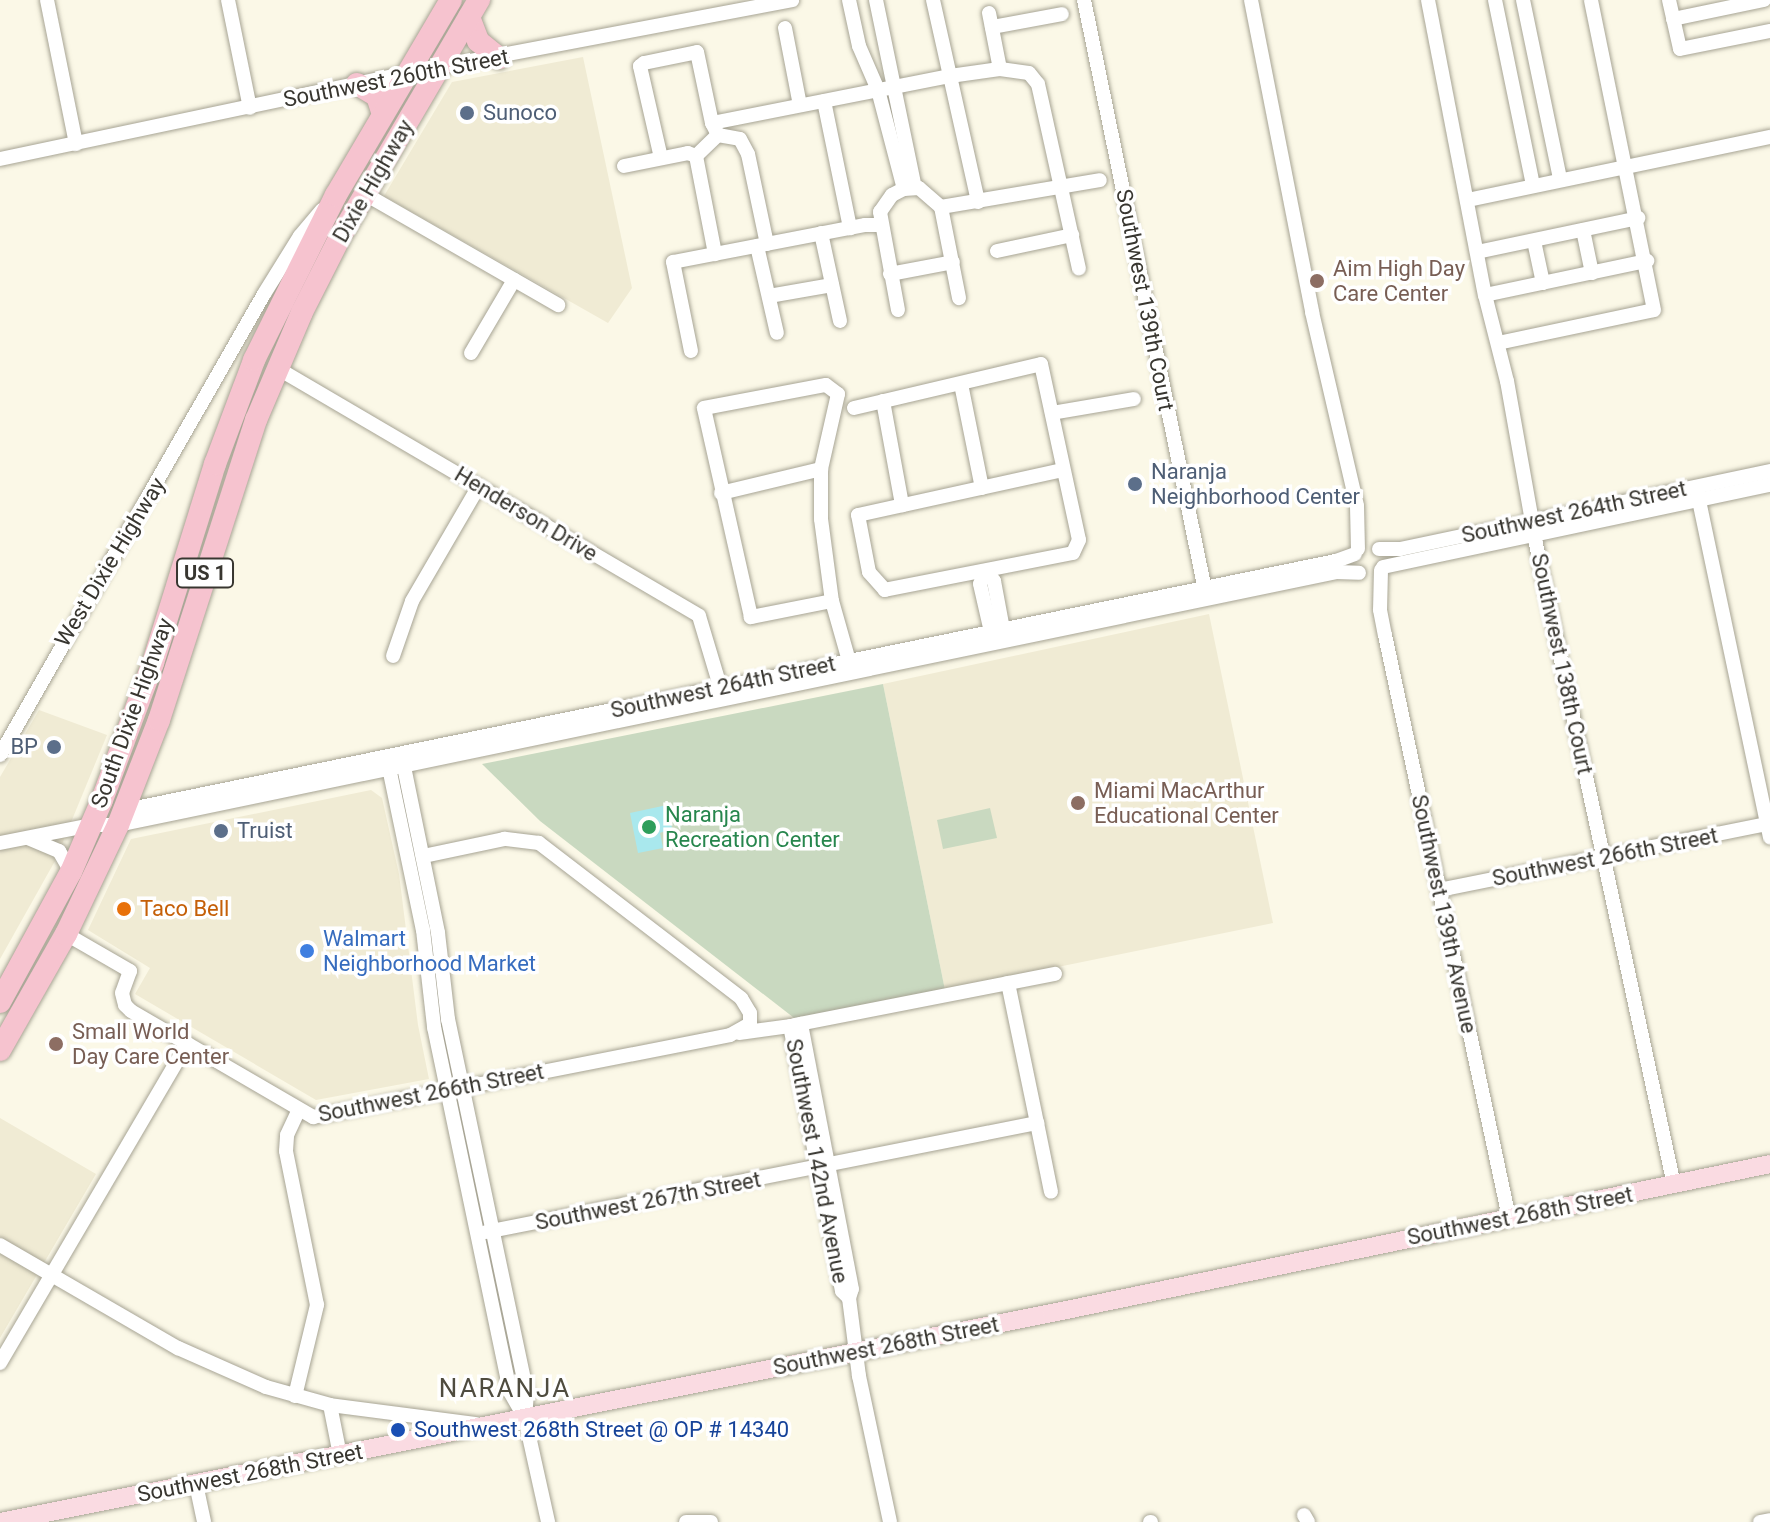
<!DOCTYPE html>
<style>
body{margin:0}
#map{position:relative;width:1770px;height:1522px;overflow:hidden;background:#fbf8e7;font-family:Roboto,sans-serif}
div>[style]{position:absolute}
[style*='--x']{left:calc(var(--x)*1px);top:calc(var(--y)*1px);width:calc(var(--w)*1px);rotate:calc(var(--a)*1deg)}
.built>*{inset:0;background:#f0ebd4}
.green>*{inset:0;background:#c9d9c0}
.water>*{inset:0;background:#a9e8ed}
.roads{filter:drop-shadow(0 0 2px #a7a494) drop-shadow(0 0 2px #a7a494)}
.minor>*{height:14px;margin:-7px;padding:0 7px;transform-origin:7px;border-radius:7px;background:#fff}
.major>*{height:18px;margin:-9px;padding:0 9px;transform-origin:9px;border-radius:9px;background:#fadbe2}
.highway>*{height:22px;margin:-11px;padding:0 11px;transform-origin:11px;border-radius:11px;background:#f6c3cf}
.dots>*{width:22px;height:22px;translate:-50% -50%;box-sizing:border-box;border:4px solid #fff;border-radius:50%}
span{translate:-50% -50%;white-space:nowrap;text-align:center;line-height:1.15;-webkit-text-stroke:7px #fff;paint-order:stroke}
.shield-label span{padding:2px 6px;background:#fff;border:2px solid;border-radius:6px;-webkit-text-stroke-width:0}
.shield-label{font-size:20px;color:#383630;font-weight:700}
.street-label{font-size:22px;color:#383630}
.service-label{font-size:22px;color:#4e5e75}
.left{translate:0 -50%;text-align:left}
.right{translate:-100% -50%;text-align:right}
.education-label{font-size:22px;color:#785e54}
.leisure-label{font-size:22px;color:#27864d}
.food-label{font-size:22px;color:#c56008}
.shop-label{font-size:22px;color:#366cbe}
.transit-label{font-size:22px;color:#164399}
.quarter-label{font-size:26px;color:#4f4c3f;letter-spacing:2px}
</style>
<div id="map">
<div class="built">
<div style="clip-path:polygon(583px 57px,632px 288px,608px 323px,384px 196px,452px 82px)"></div>
<div style="clip-path:polygon(1209px 614px,1273px 923px,945px 990px,883px 684px)"></div>
<div style="clip-path:polygon(39px 710px,107px 735px,55px 861px,0 959px,0 777px)"></div>
<div style="clip-path:polygon(371px 790px,382px 798px,399px 874px,418px 1025px,429px 1079px,316px 1100px,135px 994px,150px 968px,88px 930px,131px 839px)"></div>
<div style="clip-path:polygon(0 1118px,96px 1174px,0 1338px)"></div>
</div>
<div class="green">
<div style="clip-path:polygon(883px 684px,945px 990px,798px 1021px,540px 821px,482px 764px)"></div>
<div style="clip-path:polygon(990px 808px,997px 838px,943px 849px,937px 820px)"></div>
</div>
<div class="water">
<div style="clip-path:polygon(667px 805px,672px 828px,660px 833px,663px 848px,638px 853px,630px 813px)"></div>
</div>
<div class="roads">
<div class="minor">
<div style="--x:47;--y:0;--w:147;--a:78.6"></div>
<div style="--x:228;--y:0;--w:110;--a:78.5"></div>
<div style="--x:849;--y:0;--w:47;--a:77.7"></div>
<div style="--x:859;--y:46;--w:48;--a:66.6"></div>
<div style="--x:878;--y:90;--w:102;--a:75.3"></div>
<div style="--x:876;--y:0;--w:192;--a:78.3"></div>
<div style="--x:933;--y:0;--w:207;--a:77.4"></div>
<div style="--x:1084;--y:0;--w:607;--a:78.41"></div>
<div style="--x:1251;--y:0;--w:318;--a:78.9"></div>
<div style="--x:1312;--y:312;--w:199;--a:76.9"></div>
<div style="--x:1357;--y:506;--w:43;--a:88.7"></div>
<div style="--x:1428;--y:0;--w:300;--a:79.1"></div>
<div style="--x:1485;--y:295;--w:89;--a:75.7"></div>
<div style="--x:1507;--y:381;--w:166;--a:79.9"></div>
<div style="--x:1536;--y:544;--w:656;--a:77.85"></div>
<div style="--x:1495;--y:0;--w:189;--a:78.4"></div>
<div style="--x:1523;--y:0;--w:183;--a:78.3"></div>
<div style="--x:1669;--y:0;--w:50;--a:77.3"></div>
<div style="--x:1680;--y:49;--w:92;--a:-11.3"></div>
<div style="--x:989;--y:13;--w:57;--a:78.9"></div>
<div style="--x:1673;--y:19;--w:93;--a:-11.8"></div>
<div style="--x:992;--y:27;--w:71;--a:-10.5"></div>
<div style="--x:785;--y:28;--w:78;--a:79"></div>
<div style="--x:824;--y:101;--w:130;--a:78.4"></div>
<div style="--x:712;--y:123;--w:243;--a:-11.2"></div>
<div style="--x:950;--y:76;--w:50;--a:-8"></div>
<div style="--x:1000;--y:69;--w:29;--a:8"></div>
<div style="--x:1029;--y:73;--w:14;--a:51"></div>
<div style="--x:1038;--y:84;--w:189;--a:77.5"></div>
<div style="--x:696;--y:156;--w:30;--a:-44"></div>
<div style="--x:718;--y:135;--w:22;--a:10"></div>
<div style="--x:740;--y:139;--w:17;--a:62"></div>
<div style="--x:748;--y:154;--w:92;--a:78.1"></div>
<div style="--x:696;--y:156;--w:100;--a:79"></div>
<div style="--x:661;--y:158;--w:94;--a:-102.9"></div>
<div style="--x:640;--y:66;--w:5;--a:-37"></div>
<div style="--x:644;--y:63;--w:54;--a:-11.7"></div>
<div style="--x:697;--y:52;--w:73;--a:78.1"></div>
<div style="--x:712;--y:123;--w:13;--a:63"></div>
<div style="--x:0;--y:159;--w:416;--a:-11.9"></div>
<div style="--x:407;--y:73;--w:392;--a:-10.7"></div>
<div style="--x:624;--y:166;--w:65;--a:-11.5"></div>
<div style="--x:688;--y:153;--w:9;--a:21"></div>
<div style="--x:365;--y:194;--w:223;--a:29.9"></div>
<div style="--x:1468;--y:200;--w:309;--a:-11.8"></div>
<div style="--x:941;--y:207;--w:161;--a:-9.6"></div>
<div style="--x:1583;--y:230;--w:44;--a:78.2"></div>
<div style="--x:821;--y:233;--w:90;--a:77.8"></div>
<div style="--x:1534;--y:241;--w:43;--a:77.9"></div>
<div style="--x:757;--y:246;--w:89;--a:77.1"></div>
<div style="--x:997;--y:251;--w:77;--a:-12"></div>
<div style="--x:1477;--y:252;--w:165;--a:-11.9"></div>
<div style="--x:890;--y:274;--w:64;--a:-10.8"></div>
<div style="--x:1485;--y:295;--w:166;--a:-11.9"></div>
<div style="--x:769;--y:296;--w:64;--a:-9.9"></div>
<div style="--x:898;--y:310;--w:100;--a:-100.4"></div>
<div style="--x:880;--y:212;--w:21;--a:-55"></div>
<div style="--x:892;--y:195;--w:13;--a:-27"></div>
<div style="--x:904;--y:189;--w:15;--a:-4"></div>
<div style="--x:919;--y:188;--w:29;--a:41"></div>
<div style="--x:941;--y:207;--w:93;--a:78.8"></div>
<div style="--x:1498;--y:343;--w:159;--a:-11.9"></div>
<div style="--x:1654;--y:310;--w:316;--a:-101.5"></div>
<div style="--x:691;--y:351;--w:91;--a:-101.4"></div>
<div style="--x:673;--y:262;--w:196;--a:-10.9"></div>
<div style="--x:865;--y:225;--w:16;--a:0"></div>
<div style="--x:471;--y:353;--w:85;--a:-59.5"></div>
<div style="--x:277;--y:368;--w:489;--a:30.4"></div>
<div style="--x:699;--y:616;--w:84;--a:73.3"></div>
<div style="--x:961;--y:384;--w:106;--a:78.6"></div>
<div style="--x:883;--y:401;--w:106;--a:79.6"></div>
<div style="--x:854;--y:408;--w:192;--a:-13.2"></div>
<div style="--x:1041;--y:364;--w:180;--a:77.8"></div>
<div style="--x:1079;--y:540;--w:14;--a:115"></div>
<div style="--x:1073;--y:553;--w:192;--a:168.9"></div>
<div style="--x:885;--y:590;--w:24;--a:-132"></div>
<div style="--x:869;--y:572;--w:58;--a:-100.9"></div>
<div style="--x:858;--y:515;--w:210;--a:-12.4"></div>
<div style="--x:1052;--y:413;--w:83;--a:-9.7"></div>
<div style="--x:1697;--y:491;--w:354;--a:78.1"></div>
<div style="--x:721;--y:493;--w:103;--a:-13.5"></div>
<div style="--x:1379;--y:549;--w:21;--a:0"></div>
<div style="--x:1400;--y:549;--w:378;--a:-11.9"></div>
<div style="--x:1383;--y:567;--w:396;--a:-12"></div>
<div style="--x:1381;--y:570;--w:40;--a:91.4"></div>
<div style="--x:1380;--y:610;--w:25;--a:79"></div>
<div style="--x:1385;--y:635;--w:596;--a:77.99"></div>
<div style="--x:986;--y:571;--w:14;--a:115"></div>
<div style="--x:980;--y:584;--w:49;--a:77.1"></div>
<div style="--x:986;--y:571;--w:13;--a:51"></div>
<div style="--x:994;--y:581;--w:49;--a:79.4"></div>
<div style="--x:832;--y:601;--w:83;--a:168.8"></div>
<div style="--x:751;--y:617;--w:214;--a:-102.7"></div>
<div style="--x:704;--y:408;--w:124;--a:-10.7"></div>
<div style="--x:826;--y:385;--w:15;--a:37"></div>
<div style="--x:838;--y:394;--w:77;--a:102.8"></div>
<div style="--x:821;--y:469;--w:50;--a:90"></div>
<div style="--x:821;--y:519;--w:83;--a:82.4"></div>
<div style="--x:832;--y:601;--w:62;--a:74.2"></div>
<div style="--x:393;--y:656;--w:58;--a:-70.9"></div>
<div style="--x:412;--y:601;--w:133;--a:-59.8"></div>
<div style="--x:0;--y:755;--w:531;--a:-60.2"></div>
<div style="--x:264;--y:294;--w:68;--a:-58.2"></div>
<div style="--x:300;--y:236;--w:34;--a:-50"></div>
<div style="--x:402;--y:757;--w:180;--a:78.4"></div>
<div style="--x:438;--y:933;--w:87;--a:83.4"></div>
<div style="--x:448;--y:1019;--w:383;--a:78.1"></div>
<div style="--x:527;--y:1394;--w:24;--a:95"></div>
<div style="--x:525;--y:1418;--w:107;--a:77.5"></div>
<div style="--x:388;--y:763;--w:171;--a:78.2"></div>
<div style="--x:423;--y:930;--w:98;--a:83.5"></div>
<div style="--x:434;--y:1027;--w:373;--a:78.2"></div>
<div style="--x:510;--y:1392;--w:30;--a:60"></div>
<div style="--x:121;--y:811;--w:1240;--a:-11.63"></div>
<div style="--x:1336;--y:561;--w:20;--a:-20"></div>
<div style="--x:28;--y:838;--w:34;--a:23"></div>
<div style="--x:59;--y:851;--w:24;--a:60"></div>
<div style="--x:0;--y:843;--w:94;--a:-11.1"></div>
<div style="--x:92;--y:825;--w:26;--a:0"></div>
<div style="--x:118;--y:825;--w:1244;--a:-11.73"></div>
<div style="--x:1336;--y:572;--w:23;--a:2"></div>
<div style="--x:1439;--y:890;--w:338;--a:-11.4"></div>
<div style="--x:66;--y:934;--w:74;--a:30"></div>
<div style="--x:130;--y:971;--w:23;--a:110"></div>
<div style="--x:122;--y:993;--w:12;--a:76"></div>
<div style="--x:125;--y:1005;--w:8;--a:45"></div>
<div style="--x:131;--y:1011;--w:211;--a:30.2"></div>
<div style="--x:313;--y:1117;--w:425;--a:-11.1"></div>
<div style="--x:730;--y:1035;--w:23;--a:-29"></div>
<div style="--x:750;--y:1024;--w:11;--a:-90"></div>
<div style="--x:750;--y:1013;--w:17;--a:-121"></div>
<div style="--x:741;--y:998;--w:255;--a:-142.5"></div>
<div style="--x:539;--y:843;--w:35;--a:-173"></div>
<div style="--x:504;--y:839;--w:83;--a:168.1"></div>
<div style="--x:1008;--y:983;--w:143;--a:78.3"></div>
<div style="--x:794;--y:1025;--w:266;--a:-11.1"></div>
<div style="--x:739;--y:1033;--w:51;--a:-7.8"></div>
<div style="--x:790;--y:1026;--w:270;--a:78.9"></div>
<div style="--x:842;--y:1291;--w:10;--a:45"></div>
<div style="--x:849;--y:1298;--w:9;--a:-72"></div>
<div style="--x:852;--y:1289;--w:270;--a:-100.9"></div>
<div style="--x:486;--y:1232;--w:562;--a:-11.19"></div>
<div style="--x:1037;--y:1123;--w:70;--a:78.5"></div>
<div style="--x:0;--y:1245;--w:206;--a:30.1"></div>
<div style="--x:178;--y:1348;--w:96;--a:23.9"></div>
<div style="--x:266;--y:1387;--w:66;--a:15.7"></div>
<div style="--x:330;--y:1405;--w:147;--a:7.4"></div>
<div style="--x:849;--y:1298;--w:79;--a:82.7"></div>
<div style="--x:859;--y:1376;--w:149;--a:78"></div>
<div style="--x:0;--y:1363;--w:370;--a:-59.6"></div>
<div style="--x:295;--y:1396;--w:94;--a:-76.4"></div>
<div style="--x:317;--y:1305;--w:157;--a:-101.4"></div>
<div style="--x:286;--y:1151;--w:16;--a:-86"></div>
<div style="--x:287;--y:1135;--w:26;--a:-65"></div>
<div style="--x:330;--y:1405;--w:51;--a:78.7"></div>
<div style="--x:196;--y:1484;--w:39;--a:78"></div>
<div style="--x:1304;--y:1515;--w:8;--a:60"></div>
<div style="--x:686;--y:1522;--w:25;--a:0"></div>
<div style="--x:1150;--y:1522;--w:1;--a:0"></div>
<div style="--x:1760;--y:1522;--w:10;--a:-11"></div>
</div>
<div class="major">
<div style="--x:0;--y:1522;--w:1073;--a:-11.24"></div>
<div style="--x:1052;--y:1313;--w:733;--a:-11.72"></div>
</div>
<div class="highway">
<div style="--x:469;--y:17;--w:26;--a:69"></div>
<div style="--x:478;--y:41;--w:27;--a:39"></div>
<div style="--x:357;--y:84;--w:23;--a:31"></div>
<div style="--x:377;--y:96;--w:19;--a:72"></div>
<div style="--x:0;--y:1002;--w:148;--a:-61.4"></div>
<div style="--x:71;--y:872;--w:78;--a:-66.7"></div>
<div style="--x:102;--y:800;--w:146;--a:-69.6"></div>
<div style="--x:153;--y:663;--w:208;--a:-72.7"></div>
<div style="--x:215;--y:464;--w:111;--a:-69.4"></div>
<div style="--x:254;--y:360;--w:184;--a:-63.6"></div>
<div style="--x:336;--y:195;--w:226;--a:-59.5"></div>
<div style="--x:0;--y:1050;--w:133;--a:-60.4"></div>
<div style="--x:66;--y:934;--w:121;--a:-64.5"></div>
<div style="--x:118;--y:825;--w:113;--a:-68.7"></div>
<div style="--x:159;--y:720;--w:315;--a:-72.1"></div>
<div style="--x:256;--y:420;--w:117;--a:-66.9"></div>
<div style="--x:302;--y:312;--w:86;--a:-63.1"></div>
<div style="--x:341;--y:235;--w:273;--a:-59.6"></div>
</div>
</div>
<div class="dots">
<div style="left:467px;top:113px;background:#5c6f8a"></div>
<div style="left:1317px;top:281px;background:#8d6e63"></div>
<div style="left:1135px;top:484px;background:#5c6f8a"></div>
<div style="left:54px;top:747px;background:#5c6f8a"></div>
<div style="left:1078px;top:803px;background:#8d6e63"></div>
<div style="left:649px;top:827px;background:#2e9e5b"></div>
<div style="left:221px;top:831px;background:#5c6f8a"></div>
<div style="left:124px;top:909px;background:#e8710a"></div>
<div style="left:307px;top:951px;background:#3f7fe0"></div>
<div style="left:56px;top:1044px;background:#8d6e63"></div>
<div style="left:398px;top:1430px;background:#1a4fb4"></div>
</div>
<div class="shield-label">
<span style="left:205px;top:573px">US 1</span>
</div>
<div class="street-label">
<span style="left:396px;top:78px;rotate:-11deg">Southwest 260th Street</span>
<span style="left:373px;top:181px;rotate:-60deg">Dixie Highway</span>
<span style="left:1145px;top:300px;rotate:79deg">Southwest 139th Court</span>
<span style="left:1574px;top:512px;rotate:-12deg">Southwest 264th Street</span>
<span style="left:526px;top:514px;rotate:31deg">Henderson Drive</span>
<span style="left:110px;top:562px;rotate:-59deg">West Dixie Highway</span>
<span style="left:1562px;top:664px;rotate:78deg">Southwest 138th Court</span>
<span style="left:723px;top:687px;rotate:-12deg">Southwest 264th Street</span>
<span style="left:132px;top:713px;rotate:-70deg">South Dixie Highway</span>
<span style="left:1605px;top:857px;rotate:-11deg">Southwest 266th Street</span>
<span style="left:1444px;top:914px;rotate:78deg">Southwest 139th Avenue</span>
<span style="left:431px;top:1093px;rotate:-11deg">Southwest 266th Street</span>
<span style="left:817px;top:1161px;rotate:79deg">Southwest 142nd Avenue</span>
<span style="left:648px;top:1201px;rotate:-11deg">Southwest 267th Street</span>
<span style="left:1520px;top:1216px;rotate:-11deg">Southwest 268th Street</span>
<span style="left:886px;top:1346px;rotate:-11deg">Southwest 268th Street</span>
<span style="left:250px;top:1473px;rotate:-11deg">Southwest 268th Street</span>
</div>
<div class="service-label">
<span class="left" style="left:483px;top:113px">Sunoco</span>
<span class="left" style="left:1151px;top:484px">Naranja<br>Neighborhood Center</span>
<span class="right" style="left:38px;top:747px">BP</span>
<span class="left" style="left:237px;top:831px">Truist</span>
</div>
<div class="education-label">
<span class="left" style="left:1333px;top:281px">Aim High Day<br>Care Center</span>
<span class="left" style="left:1094px;top:803px">Miami MacArthur<br>Educational Center</span>
<span class="left" style="left:72px;top:1044px">Small World<br>Day Care Center</span>
</div>
<div class="leisure-label">
<span class="left" style="left:665px;top:827px">Naranja<br>Recreation Center</span>
</div>
<div class="food-label">
<span class="left" style="left:140px;top:909px">Taco Bell</span>
</div>
<div class="shop-label">
<span class="left" style="left:323px;top:951px">Walmart<br>Neighborhood Market</span>
</div>
<div class="transit-label">
<span class="left" style="left:414px;top:1430px">Southwest 268th Street @ OP # 14340</span>
</div>
<div class="quarter-label">
<span style="left:505px;top:1389px">NARANJA</span>
</div>
</div>
